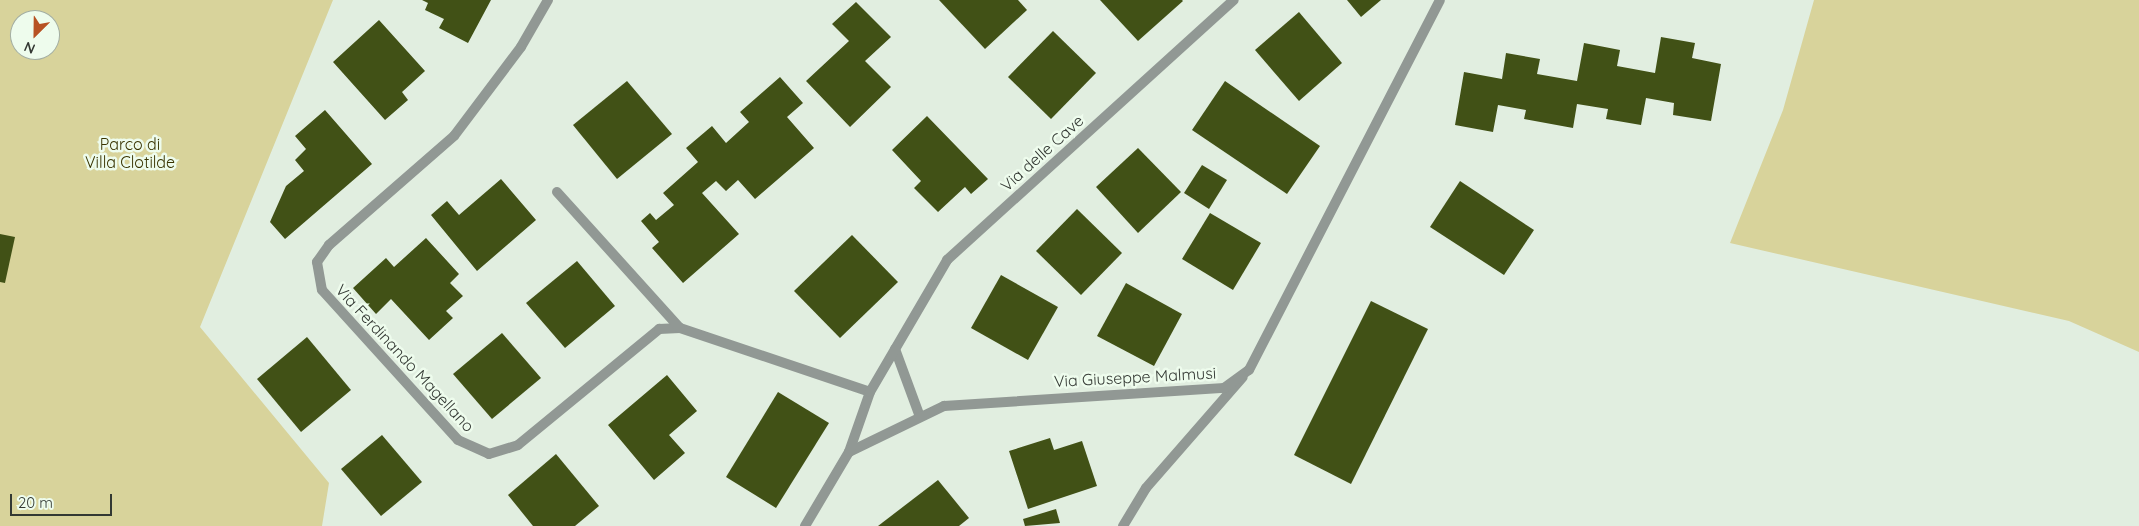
<!DOCTYPE html>
<style>
body{margin:0}
#map{position:relative;width:2139px;height:526px;overflow:hidden;background:#e1eee0;font-family:Quicksand,sans-serif}
div>[style]{position:absolute}
[style*='--x']{left:calc(var(--x)*1px);top:calc(var(--y)*1px);width:calc(var(--w)*1px);rotate:calc(var(--a)*1deg)}
.green>*{inset:0;background:#d8d39b}
.building>*{inset:0;background:#415116}
.lane>*{height:10px;margin:-5px;padding:0 5px;transform-origin:5px;border-radius:5px;background:#919894}
.street>*{height:10px;margin:-5px;padding:0 5px;transform-origin:5px;border-radius:5px;background:#919894}
span{translate:-50% -50%;white-space:nowrap;text-align:center;line-height:1.15;-webkit-text-stroke:5px #eefced;paint-order:stroke}
.park-label{font-size:16px;color:#393400}
.street-label{font-size:16px;color:#333833}
.north{position:absolute;left:10px;top:10px;width:50px;height:50px;box-sizing:border-box;background:#eefced;border:1px solid #a3aea3;border-radius:50%;rotate:203deg;font-size:14px;font-weight:700;line-height:20px;text-align:center;color:#333833}
.north::after{content:'';display:block;margin:auto;width:18px;height:22px;background:#b75223;clip-path:polygon(50% 0,100% 100%,50% 72%,0 100%)}
.scale{position:absolute;left:10px;top:494px;width:102px;height:22px;box-sizing:border-box;border:2px solid #333833;border-top:0;padding-left:6px;font-size:15px;line-height:18px;white-space:nowrap;color:#333833;-webkit-text-stroke:4px #eefced;paint-order:stroke}
</style>
<div id="map">
<div class="green">
<div style="clip-path:polygon(evenodd,0 0,333px 0,200px 327px,329px 483px,322px 526px,0 526px,0 0,20px 20px,50px 20px,50px 50px,20px 50px,20px 20px)"></div>
<div style="clip-path:polygon(1814px 0,2139px 0,2139px 352px,2069px 321px,1730px 243px,1783px 110px)"></div>
</div>
<div class="building">
<div style="clip-path:polygon(422px 0,491px 0,468px 43px,439px 28px,444px 19px,425px 10px,428px 3px)"></div>
<div style="clip-path:polygon(939px 0,1018px 0,1027px 10px,985px 49px)"></div>
<div style="clip-path:polygon(1100px 0,1182px 0,1183px 1px,1138px 41px)"></div>
<div style="clip-path:polygon(1347px 0,1381px 0,1361px 17px)"></div>
<div style="clip-path:polygon(856px 2px,891px 37px,865px 61px,891px 87px,850px 127px,806px 81px,849px 41px,832px 24px)"></div>
<div style="clip-path:polygon(1299px 12px,1342px 63px,1299px 101px,1255px 50px)"></div>
<div style="clip-path:polygon(379px 20px,425px 71px,402px 92px,408px 100px,385px 120px,333px 62px)"></div>
<div style="clip-path:polygon(1053px 31px,1096px 73px,1051px 119px,1008px 77px)"></div>
<div style="clip-path:polygon(1661px 37px,1695px 43px,1692px 58px,1721px 64px,1711px 121px,1673px 115px,1674px 103px,1646px 98px,1641px 125px,1606px 119px,1608px 109px,1577px 104px,1573px 128px,1524px 119px,1526px 110px,1498px 105px,1493px 132px,1455px 125px,1464px 72px,1502px 79px,1506px 53px,1540px 59px,1537px 74px,1577px 81px,1584px 43px,1620px 50px,1617px 66px,1655px 73px)"></div>
<div style="clip-path:polygon(780px 77px,803px 103px,787px 117px,814px 148px,755px 199px,738px 180px,726px 191px,716px 181px,702px 193px,739px 234px,683px 283px,652px 248px,659px 242px,641px 221px,650px 213px,656px 220px,674px 205px,663px 193px,698px 162px,686px 148px,712px 126px,726px 143px,749px 122px,740px 112px)"></div>
<div style="clip-path:polygon(627px 81px,672px 134px,617px 179px,573px 125px)"></div>
<div style="clip-path:polygon(1225px 81px,1320px 146px,1287px 194px,1192px 130px)"></div>
<div style="clip-path:polygon(325px 110px,372px 164px,285px 239px,270px 222px,286px 186px,304px 171px,295px 160px,306px 149px,295px 136px)"></div>
<div style="clip-path:polygon(927px 116px,988px 179px,971px 194px,965px 187px,938px 212px,914px 188px,921px 181px,892px 150px)"></div>
<div style="clip-path:polygon(1138px 148px,1181px 192px,1138px 233px,1096px 187px)"></div>
<div style="clip-path:polygon(1202px 165px,1227px 180px,1209px 209px,1184px 193px)"></div>
<div style="clip-path:polygon(501px 179px,536px 220px,477px 271px,431px 215px,447px 201px,459px 215px)"></div>
<div style="clip-path:polygon(1460px 181px,1534px 230px,1504px 275px,1430px 227px)"></div>
<div style="clip-path:polygon(1077px 209px,1122px 253px,1081px 295px,1036px 251px)"></div>
<div style="clip-path:polygon(1210px 213px,1261px 243px,1233px 290px,1182px 259px)"></div>
<div style="clip-path:polygon(0 234px,15px 237px,5px 283px,0 282px)"></div>
<div style="clip-path:polygon(852px 235px,898px 282px,840px 338px,794px 291px)"></div>
<div style="clip-path:polygon(426px 238px,459px 274px,450px 283px,463px 296px,446px 311px,453px 318px,429px 340px,391px 299px,376px 314px,353px 288px,386px 258px,394px 267px)"></div>
<div style="clip-path:polygon(577px 261px,615px 306px,565px 348px,526px 303px)"></div>
<div style="clip-path:polygon(1001px 275px,1058px 307px,1028px 360px,971px 328px)"></div>
<div style="clip-path:polygon(1126px 283px,1182px 314px,1154px 366px,1097px 336px)"></div>
<div style="clip-path:polygon(1371px 301px,1428px 329px,1351px 484px,1294px 455px)"></div>
<div style="clip-path:polygon(502px 333px,541px 378px,492px 419px,453px 374px)"></div>
<div style="clip-path:polygon(307px 337px,351px 390px,301px 432px,257px 379px)"></div>
<div style="clip-path:polygon(667px 375px,697px 411px,669px 435px,685px 453px,654px 480px,608px 425px)"></div>
<div style="clip-path:polygon(778px 392px,829px 423px,776px 508px,726px 477px)"></div>
<div style="clip-path:polygon(382px 435px,422px 482px,381px 516px,341px 469px)"></div>
<div style="clip-path:polygon(1050px 438px,1054px 450px,1082px 441px,1097px 486px,1028px 509px,1009px 451px)"></div>
<div style="clip-path:polygon(556px 454px,599px 506px,575px 526px,533px 526px,508px 495px)"></div>
<div style="clip-path:polygon(938px 480px,969px 518px,959px 526px,878px 526px)"></div>
<div style="clip-path:polygon(1056px 509px,1060px 523px,1025px 526px,1023px 519px)"></div>
</div>
<div class="lane">
<div style="--x:1123;--y:526;--w:44;--a:-58.8"></div>
<div style="--x:1146;--y:488;--w:147;--a:-48.9"></div>
</div>
<div class="street">
<div style="--x:548;--y:0;--w:54;--a:119.9"></div>
<div style="--x:521;--y:47;--w:111;--a:127"></div>
<div style="--x:454;--y:136;--w:166;--a:138.9"></div>
<div style="--x:329;--y:245;--w:21;--a:125"></div>
<div style="--x:317;--y:262;--w:28;--a:80"></div>
<div style="--x:322;--y:290;--w:202;--a:47.8"></div>
<div style="--x:458;--y:440;--w:34;--a:24"></div>
<div style="--x:489;--y:454;--w:30;--a:-17"></div>
<div style="--x:518;--y:445;--w:183;--a:-39.4"></div>
<div style="--x:659;--y:329;--w:21;--a:-3"></div>
<div style="--x:680;--y:328;--w:200;--a:18.6"></div>
<div style="--x:557;--y:192;--w:183;--a:47.9"></div>
<div style="--x:895;--y:349;--w:72;--a:69.8"></div>
<div style="--x:849;--y:452;--w:106;--a:-25.8"></div>
<div style="--x:944;--y:406;--w:281;--a:-3.7"></div>
<div style="--x:1224;--y:388;--w:31;--a:-36"></div>
<div style="--x:1249;--y:370;--w:416;--a:-62.7"></div>
<div style="--x:805;--y:526;--w:86;--a:-59.3"></div>
<div style="--x:849;--y:452;--w:64;--a:-70.7"></div>
<div style="--x:870;--y:392;--w:153;--a:-59.7"></div>
<div style="--x:947;--y:260;--w:387;--a:-42.2"></div>
</div>
<div class="park-label">
<span style="left:130px;top:153px">Parco di<br>Villa Clotilde</span>
</div>
<div class="street-label">
<span style="left:1042px;top:153px;rotate:-42deg">Via delle Cave</span>
<span style="left:405px;top:358px;rotate:47deg">Via Ferdinando Magellano</span>
<span style="left:1135px;top:377px;rotate:-3deg">Via Giuseppe Malmusi</span>
</div>
<div class="north">N</div>
<div class="scale">20 m</div>
</div>
